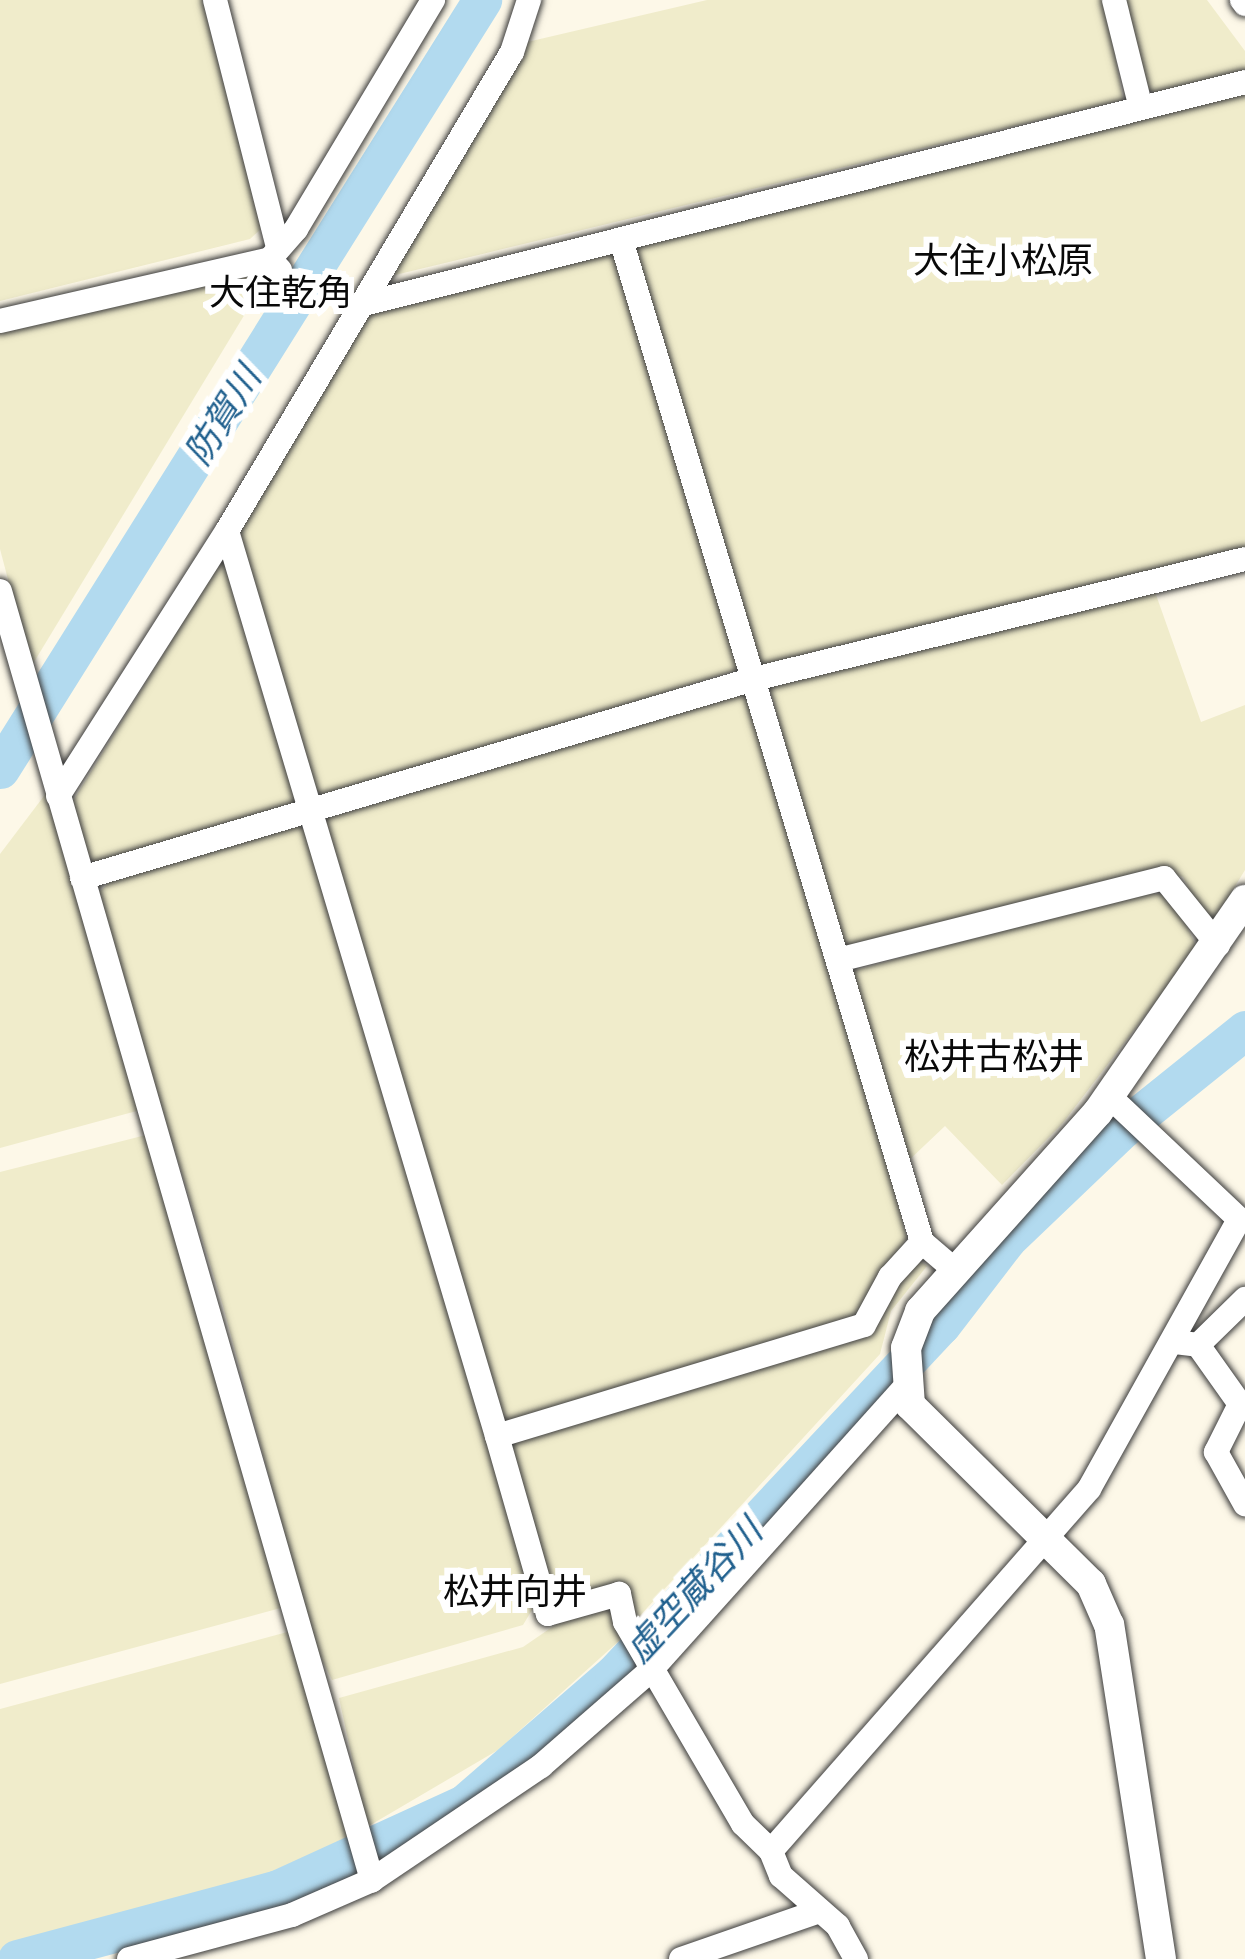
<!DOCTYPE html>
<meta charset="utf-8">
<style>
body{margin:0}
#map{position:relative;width:1245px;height:1959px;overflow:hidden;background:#fdf8e8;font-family:"Noto Serif","Noto Sans JP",serif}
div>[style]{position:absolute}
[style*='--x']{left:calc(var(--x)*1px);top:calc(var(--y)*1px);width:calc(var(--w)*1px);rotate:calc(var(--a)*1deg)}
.farmland>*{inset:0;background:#f0eccb}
.river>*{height:39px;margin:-19.5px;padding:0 19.5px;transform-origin:19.5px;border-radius:19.5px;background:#b2daef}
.roads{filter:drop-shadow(0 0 3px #3c3c3c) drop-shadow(0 0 3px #3c3c3c)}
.minor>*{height:24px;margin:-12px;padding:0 12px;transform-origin:12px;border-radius:12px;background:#fff}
.tertiary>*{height:30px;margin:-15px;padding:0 15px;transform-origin:15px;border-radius:15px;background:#fff}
span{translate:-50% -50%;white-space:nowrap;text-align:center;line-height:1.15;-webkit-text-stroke:12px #fff;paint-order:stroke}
.neighbourhood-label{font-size:36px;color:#090909}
.water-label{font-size:36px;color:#20608e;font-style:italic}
</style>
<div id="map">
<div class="farmland">
<div style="clip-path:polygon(0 0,202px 0,261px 229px,250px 239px,0 301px)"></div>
<div style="clip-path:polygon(707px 0,1105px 0,1123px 100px,395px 275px,392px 267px,523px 43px)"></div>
<div style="clip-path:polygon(1122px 0,1207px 0,1245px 51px,1245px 70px,1156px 93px,1143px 87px)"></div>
<div style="clip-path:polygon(1245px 91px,1245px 548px,760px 666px,633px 243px)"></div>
<div style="clip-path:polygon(613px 251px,740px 669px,327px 797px,310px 788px,235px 526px,371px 306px)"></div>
<div style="clip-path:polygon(258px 254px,271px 271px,31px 667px,0 549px,0 323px)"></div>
<div style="clip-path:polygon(222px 558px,298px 804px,96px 864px,83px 852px,70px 806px)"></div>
<div style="clip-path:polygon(1154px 589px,1201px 722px,1245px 705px,1245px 870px,1209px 929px,1183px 877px,1160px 870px,843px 947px,769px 686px)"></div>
<div style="clip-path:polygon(744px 692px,840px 994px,907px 1238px,854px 1321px,501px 1424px,322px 820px)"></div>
<div style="clip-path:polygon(47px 792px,144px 1109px,0 1148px,0 854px)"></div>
<div style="clip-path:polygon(297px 824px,306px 831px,535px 1605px,523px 1625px,332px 1680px,315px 1646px,223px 1306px,96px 895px,114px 878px)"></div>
<div style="clip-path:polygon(1143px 893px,1172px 895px,1197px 948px,1062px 1124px,1002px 1185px,945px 1126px,906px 1163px,852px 971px)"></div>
<div style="clip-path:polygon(150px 1134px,288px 1606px,0 1684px,0 1172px)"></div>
<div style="clip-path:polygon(916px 1258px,927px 1266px,891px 1311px,880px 1354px,636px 1620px,619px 1588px,554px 1601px,511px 1442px,867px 1337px)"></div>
<div style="clip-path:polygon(615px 1603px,626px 1629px,620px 1640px,498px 1750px,367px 1827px,339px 1698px,523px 1647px,571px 1614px)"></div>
<div style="clip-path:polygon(291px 1631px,351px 1832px,344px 1840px,218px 1895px,0 1952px,0 1709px)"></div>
</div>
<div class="river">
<div style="--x:0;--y:769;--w:908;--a:-57.92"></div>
<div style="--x:17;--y:1959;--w:270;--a:-15"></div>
<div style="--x:278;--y:1889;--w:205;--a:-24.6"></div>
<div style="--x:464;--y:1804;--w:198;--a:-40.9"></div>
<div style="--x:614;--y:1674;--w:478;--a:-46.9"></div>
<div style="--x:941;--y:1325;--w:108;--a:-52.5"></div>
<div style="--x:1007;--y:1239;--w:159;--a:-43.7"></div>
<div style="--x:1122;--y:1129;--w:158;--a:-38.8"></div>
</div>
<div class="roads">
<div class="minor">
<div style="--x:215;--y:0;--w:252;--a:75.7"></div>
<div style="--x:1114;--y:0;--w:111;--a:76"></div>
<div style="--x:1242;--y:0;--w:5;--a:53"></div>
<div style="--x:622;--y:243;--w:1043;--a:73.28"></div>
<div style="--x:922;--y:1242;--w:45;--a:40.5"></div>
<div style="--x:270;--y:259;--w:40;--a:-49"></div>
<div style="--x:296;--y:229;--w:267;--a:-59.1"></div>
<div style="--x:360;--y:305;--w:913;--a:-14.14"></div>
<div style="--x:0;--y:321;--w:277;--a:-12.9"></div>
<div style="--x:270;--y:259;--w:15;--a:48"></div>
<div style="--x:227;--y:531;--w:944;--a:73.39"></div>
<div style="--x:0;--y:591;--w:1342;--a:73.9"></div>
<div style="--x:58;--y:796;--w:314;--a:-57.5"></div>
<div style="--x:227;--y:531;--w:557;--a:-59.25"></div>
<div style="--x:512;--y:52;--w:55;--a:-71.9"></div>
<div style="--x:82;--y:878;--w:701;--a:-16.5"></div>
<div style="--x:754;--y:679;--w:505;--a:-13.73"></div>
<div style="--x:842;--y:959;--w:332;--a:-14.1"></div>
<div style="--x:1164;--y:878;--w:86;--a:51.1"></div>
<div style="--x:1175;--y:1342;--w:23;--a:7"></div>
<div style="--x:1198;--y:1345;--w:72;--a:54.6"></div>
<div style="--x:1240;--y:1404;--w:54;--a:116.6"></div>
<div style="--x:1216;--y:1452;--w:60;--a:60.9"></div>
<div style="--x:1198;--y:1345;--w:66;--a:-44.4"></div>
<div style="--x:771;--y:1851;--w:482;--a:-48.7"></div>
<div style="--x:1089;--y:1489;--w:309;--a:-60.9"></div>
<div style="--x:1239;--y:1219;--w:179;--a:-136.6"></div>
<div style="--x:129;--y:1959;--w:169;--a:-15.1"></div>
<div style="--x:292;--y:1915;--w:87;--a:-23.6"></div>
<div style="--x:372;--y:1880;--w:204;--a:-34"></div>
<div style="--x:541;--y:1766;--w:147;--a:-41.1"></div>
<div style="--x:652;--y:1669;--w:379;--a:-48.1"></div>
<div style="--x:681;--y:1959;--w:147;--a:-19.1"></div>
<div style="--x:856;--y:1959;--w:38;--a:-119"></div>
<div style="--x:838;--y:1926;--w:76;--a:-138.7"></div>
<div style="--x:781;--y:1876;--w:27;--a:-112"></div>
<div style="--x:771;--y:1851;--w:39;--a:-136"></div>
<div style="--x:743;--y:1824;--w:234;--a:-120.3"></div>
<div style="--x:625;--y:1622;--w:29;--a:-102"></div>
<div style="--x:619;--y:1594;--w:74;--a:164.3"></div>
<div style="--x:548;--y:1614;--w:185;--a:-106"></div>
<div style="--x:497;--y:1436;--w:383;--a:-16.8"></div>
<div style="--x:864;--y:1325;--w:55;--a:-61.6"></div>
<div style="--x:890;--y:1277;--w:47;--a:-47.6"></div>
</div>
<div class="tertiary">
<div style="--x:1161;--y:1959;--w:338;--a:-98.8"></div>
<div style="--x:1109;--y:1625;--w:45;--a:-113.7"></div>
<div style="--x:1091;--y:1584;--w:255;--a:-135.3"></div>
<div style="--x:910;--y:1405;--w:57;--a:-94"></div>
<div style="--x:906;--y:1348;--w:40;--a:-69"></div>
<div style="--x:920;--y:1311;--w:267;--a:-48.2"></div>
<div style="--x:1098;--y:1112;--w:258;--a:-55.3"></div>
</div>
</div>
<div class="neighbourhood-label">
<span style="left:1003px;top:260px">大住小松原</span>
<span style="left:281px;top:292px">大住乾角</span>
<span style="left:994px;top:1056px">松井古松井</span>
<span style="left:515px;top:1591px">松井向井</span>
</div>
<div class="water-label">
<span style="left:222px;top:415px;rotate:-58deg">防賀川</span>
<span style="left:693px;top:1590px;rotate:-47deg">虚空蔵谷川</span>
</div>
</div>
